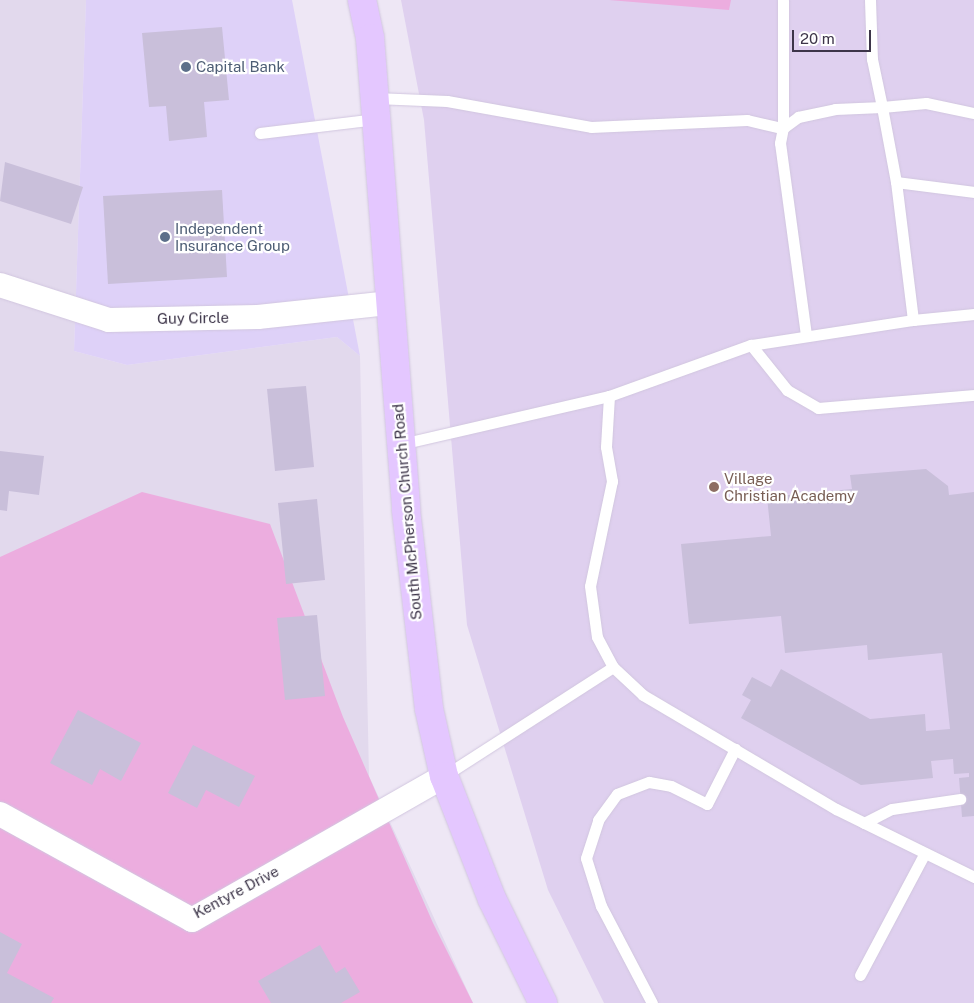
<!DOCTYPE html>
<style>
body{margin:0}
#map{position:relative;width:974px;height:1003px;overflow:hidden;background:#eee7f5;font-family:"Public Sans",sans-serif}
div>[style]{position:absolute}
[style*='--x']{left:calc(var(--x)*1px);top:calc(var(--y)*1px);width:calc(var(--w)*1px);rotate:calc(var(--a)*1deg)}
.residential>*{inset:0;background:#e2d9ed}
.commercial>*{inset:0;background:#ded1f8}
.education>*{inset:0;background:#dfd0ef}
.green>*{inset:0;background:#ecaddf}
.building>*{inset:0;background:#c9bfda}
.roads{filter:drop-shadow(0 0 1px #d1c6df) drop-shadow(0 0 1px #d1c6df)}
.service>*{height:11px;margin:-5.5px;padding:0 5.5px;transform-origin:5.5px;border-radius:5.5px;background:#fff}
.minor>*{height:24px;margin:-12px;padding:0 12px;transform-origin:12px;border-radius:12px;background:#fff}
.secondary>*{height:28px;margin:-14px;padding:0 14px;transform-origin:14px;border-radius:14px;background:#e4c7ff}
.dots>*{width:14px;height:14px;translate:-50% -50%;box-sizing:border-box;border:2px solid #fff;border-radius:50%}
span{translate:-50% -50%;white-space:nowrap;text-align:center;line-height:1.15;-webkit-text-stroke:4.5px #fff;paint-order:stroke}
.service-label{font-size:15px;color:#4e5e75}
.left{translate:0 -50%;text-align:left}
.street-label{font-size:15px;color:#3d3549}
.education-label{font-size:15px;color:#785e54}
.scale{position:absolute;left:792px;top:30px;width:79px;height:22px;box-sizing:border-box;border:2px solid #3d3549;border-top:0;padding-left:6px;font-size:15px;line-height:18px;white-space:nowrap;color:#3d3549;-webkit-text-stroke:4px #fff;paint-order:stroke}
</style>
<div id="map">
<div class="residential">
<div style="clip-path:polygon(0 0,86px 0,74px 351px,127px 365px,337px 337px,360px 356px,369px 776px,473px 1003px,0 1003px)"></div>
</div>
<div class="commercial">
<div style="clip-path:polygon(86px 0,292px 0,360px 356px,337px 337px,127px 365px,74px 351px)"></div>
</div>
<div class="education">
<div style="clip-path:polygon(401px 0,974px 0,974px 1003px,604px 1003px,548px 890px,467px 625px,424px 120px)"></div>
</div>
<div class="green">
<div style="clip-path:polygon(609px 0,731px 0,729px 10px)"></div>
<div style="clip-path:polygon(142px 492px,270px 524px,343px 717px,433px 923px,473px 1003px,0 1003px,0 557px)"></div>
</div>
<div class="building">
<div style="clip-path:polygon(222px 27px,229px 100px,204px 102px,207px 137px,169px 141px,166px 106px,149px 107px,142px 33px)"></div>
<div style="clip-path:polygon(5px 162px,83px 187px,71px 224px,0 201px)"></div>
<div style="clip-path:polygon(222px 190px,227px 277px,108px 284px,103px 196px)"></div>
<div style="clip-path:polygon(306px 386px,314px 467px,275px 471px,267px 389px)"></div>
<div style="clip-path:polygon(0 451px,44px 456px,39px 495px,9px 491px,7px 511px,0 510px)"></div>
<div style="clip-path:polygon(926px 469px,948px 486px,949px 495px,974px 492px,974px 816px,962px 817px,959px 778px,969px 777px,969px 773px,954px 774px,953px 759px,931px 761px,933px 778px,861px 785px,741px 718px,751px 700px,742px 695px,752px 677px,771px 687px,781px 669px,870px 719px,925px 714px,926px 731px,950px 729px,942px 653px,868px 660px,867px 645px,785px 653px,781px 616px,689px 624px,681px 544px,771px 536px,767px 497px,852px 489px,850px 475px)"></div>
<div style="clip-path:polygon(317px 499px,325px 580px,286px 584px,278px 503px)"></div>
<div style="clip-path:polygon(317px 615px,325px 696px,285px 700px,277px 618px)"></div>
<div style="clip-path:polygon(78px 710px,141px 743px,121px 781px,100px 769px,92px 785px,50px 763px)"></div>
<div style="clip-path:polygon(193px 745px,255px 776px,239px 807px,206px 790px,197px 808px,168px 793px)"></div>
<div style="clip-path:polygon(0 932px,22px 944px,7px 973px,54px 998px,51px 1003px,0 1003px)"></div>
<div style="clip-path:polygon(320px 945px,336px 973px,345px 967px,360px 992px,341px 1003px,271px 1003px,258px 981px)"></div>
</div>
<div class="roads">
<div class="service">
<div style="--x:870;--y:0;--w:59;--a:88.1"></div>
<div style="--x:872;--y:59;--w:49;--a:78.2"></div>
<div style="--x:882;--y:107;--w:44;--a:-5.2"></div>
<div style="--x:926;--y:103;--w:49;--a:11.8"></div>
<div style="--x:375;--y:98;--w:72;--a:2.4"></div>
<div style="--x:447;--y:101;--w:146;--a:10.2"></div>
<div style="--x:591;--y:127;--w:156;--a:-2.6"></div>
<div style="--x:747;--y:120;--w:37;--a:13"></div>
<div style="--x:783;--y:128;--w:128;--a:-90"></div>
<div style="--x:260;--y:133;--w:117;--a:-6.9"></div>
<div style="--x:913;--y:320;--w:61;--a:-5.6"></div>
<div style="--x:806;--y:335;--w:194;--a:-97.7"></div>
<div style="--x:780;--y:143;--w:15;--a:-79"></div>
<div style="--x:783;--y:128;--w:19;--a:-36"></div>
<div style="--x:798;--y:117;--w:38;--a:-12"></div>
<div style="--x:835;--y:109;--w:47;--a:-2.4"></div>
<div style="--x:882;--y:107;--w:76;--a:79.4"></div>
<div style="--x:751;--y:345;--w:58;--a:51.3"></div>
<div style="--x:787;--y:390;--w:36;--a:30"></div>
<div style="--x:818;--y:408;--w:157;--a:-4.8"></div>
<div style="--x:609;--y:396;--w:51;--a:93.4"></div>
<div style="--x:606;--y:447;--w:35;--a:80"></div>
<div style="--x:612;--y:481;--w:107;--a:101.8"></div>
<div style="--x:590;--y:586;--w:51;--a:82.2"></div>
<div style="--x:597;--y:637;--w:34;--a:62"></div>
<div style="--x:613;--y:667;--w:41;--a:43"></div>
<div style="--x:643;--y:695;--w:224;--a:30.6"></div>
<div style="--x:836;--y:809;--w:154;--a:26.2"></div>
<div style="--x:401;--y:444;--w:213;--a:-13"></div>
<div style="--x:609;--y:396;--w:151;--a:-19.8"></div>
<div style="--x:751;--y:345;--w:164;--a:-8.8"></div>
<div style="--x:913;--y:320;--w:139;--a:-97"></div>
<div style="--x:896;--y:182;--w:79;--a:7.3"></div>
<div style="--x:444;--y:776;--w:201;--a:-32.8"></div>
<div style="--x:864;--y:823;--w:31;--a:-27"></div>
<div style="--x:892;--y:809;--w:69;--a:-8.4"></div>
<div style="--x:860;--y:975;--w:138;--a:-62"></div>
<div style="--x:652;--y:1003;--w:110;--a:-117.7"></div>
<div style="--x:601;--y:906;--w:50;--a:-107.4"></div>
<div style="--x:586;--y:858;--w:40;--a:-72"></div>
<div style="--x:598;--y:820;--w:32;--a:-54"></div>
<div style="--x:617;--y:794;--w:34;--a:-21"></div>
<div style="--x:649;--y:782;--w:22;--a:10"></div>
<div style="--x:671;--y:786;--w:40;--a:26.6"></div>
<div style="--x:707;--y:804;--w:62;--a:-63"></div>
</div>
<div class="minor">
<div style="--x:0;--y:285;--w:114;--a:17.8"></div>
<div style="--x:109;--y:320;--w:149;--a:-1.2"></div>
<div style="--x:258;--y:317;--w:133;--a:-6.1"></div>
<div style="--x:0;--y:814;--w:219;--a:28.9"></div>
<div style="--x:192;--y:920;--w:290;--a:-29.7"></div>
</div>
<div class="secondary">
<div style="--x:362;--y:0;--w:39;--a:78"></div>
<div style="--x:370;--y:38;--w:473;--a:85.6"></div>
<div style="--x:406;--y:510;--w:200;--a:83.4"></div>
<div style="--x:429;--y:709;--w:69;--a:77.4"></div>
<div style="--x:444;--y:776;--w:132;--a:68.7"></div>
<div style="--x:492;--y:899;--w:116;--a:63.9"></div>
</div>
</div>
<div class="dots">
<div style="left:186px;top:67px;background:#5c6f8a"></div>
<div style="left:165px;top:237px;background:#5c6f8a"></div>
<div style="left:714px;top:487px;background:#8d6e63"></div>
</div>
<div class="service-label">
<span class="left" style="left:196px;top:67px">Capital Bank</span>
<span class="left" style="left:175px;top:237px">Independent<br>Insurance Group</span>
</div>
<div class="street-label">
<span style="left:193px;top:318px;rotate:-1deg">Guy Circle</span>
<span style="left:407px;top:512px;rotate:-95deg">South McPherson Church Road</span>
<span style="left:236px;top:892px;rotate:-28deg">Kentyre Drive</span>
</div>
<div class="education-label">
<span class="left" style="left:724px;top:487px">Village<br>Christian Academy</span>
</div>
<div class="scale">20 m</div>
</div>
